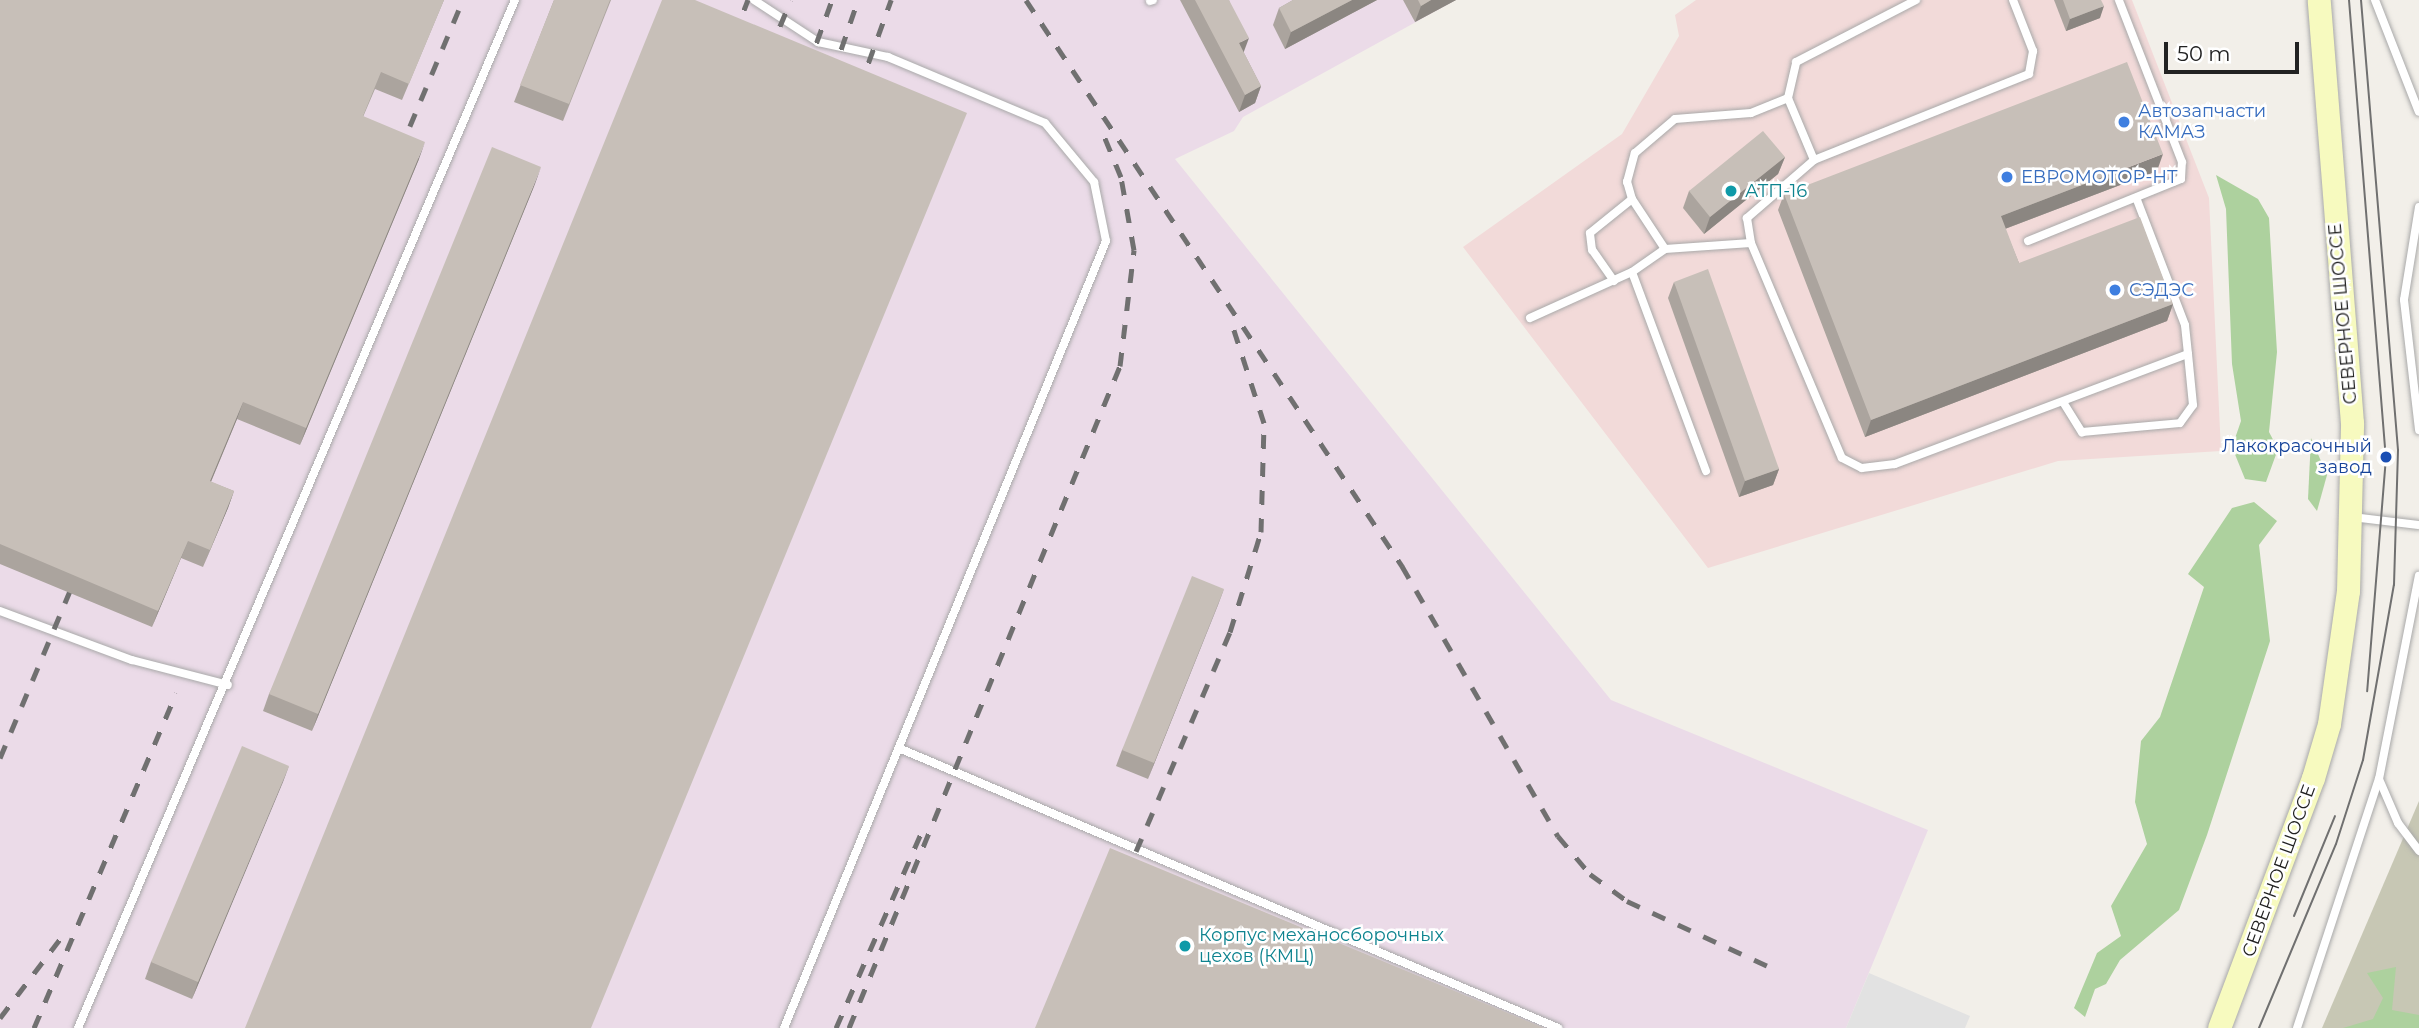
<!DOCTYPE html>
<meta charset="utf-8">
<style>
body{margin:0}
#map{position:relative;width:2419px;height:1028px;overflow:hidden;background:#f2efe9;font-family:Montserrat,sans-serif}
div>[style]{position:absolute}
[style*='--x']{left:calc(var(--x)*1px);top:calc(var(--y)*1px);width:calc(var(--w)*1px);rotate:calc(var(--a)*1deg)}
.commercial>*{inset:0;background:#f2dad9}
.industrial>*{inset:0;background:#ebdbe8}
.construction>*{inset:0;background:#c7c7b4}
.forest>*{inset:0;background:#add19e}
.parking>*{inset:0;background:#e2e2e2}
.roads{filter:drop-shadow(0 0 2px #a9a9a9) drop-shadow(0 0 2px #a9a9a9)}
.service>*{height:8px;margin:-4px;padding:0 4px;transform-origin:4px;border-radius:4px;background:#fff}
.secondary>*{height:23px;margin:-11.5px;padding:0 11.5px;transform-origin:11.5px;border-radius:11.5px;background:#f7fabf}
.tram>*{height:2px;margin:-1px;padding:0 1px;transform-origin:1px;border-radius:1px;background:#707070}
.rail>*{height:5px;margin-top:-2.5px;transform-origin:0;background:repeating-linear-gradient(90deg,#707070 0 14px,transparent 0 28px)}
.wall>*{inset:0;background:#aba49e}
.shaded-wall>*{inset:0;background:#8b8681}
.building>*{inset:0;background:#c7bfb8}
.dots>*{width:19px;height:19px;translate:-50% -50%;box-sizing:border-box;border:4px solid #fff;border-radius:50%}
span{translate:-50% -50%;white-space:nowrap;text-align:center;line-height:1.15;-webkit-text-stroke:5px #fff;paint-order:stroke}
.shop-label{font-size:18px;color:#366cbe}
.left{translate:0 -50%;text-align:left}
.culture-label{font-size:18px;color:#0d838f}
.street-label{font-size:18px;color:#222}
.transit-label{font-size:18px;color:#164399}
.right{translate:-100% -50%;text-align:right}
.scale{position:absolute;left:2164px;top:42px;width:135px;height:32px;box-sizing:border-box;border:4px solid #222;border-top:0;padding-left:9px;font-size:21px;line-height:24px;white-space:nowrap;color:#222;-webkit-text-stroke:5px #fff;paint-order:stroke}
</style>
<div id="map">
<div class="commercial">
<div style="clip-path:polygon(1696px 0,2132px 0,2209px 198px,2221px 451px,2058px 461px,1708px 568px,1463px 247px,1622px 134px,1679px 36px,1675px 15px)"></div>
</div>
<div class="industrial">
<div style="clip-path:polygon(0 0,1456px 0,1243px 117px,1234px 131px,1175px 159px,1611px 700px,1928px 830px,1846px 1028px,0 1028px)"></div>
</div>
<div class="construction">
<div style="clip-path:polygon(2419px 801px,2419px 1028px,2322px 1028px)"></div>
</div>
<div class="forest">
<div style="clip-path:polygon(2216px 175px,2258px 199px,2269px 218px,2277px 352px,2269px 432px,2278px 449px,2266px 482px,2245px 479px,2232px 447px,2241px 421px,2232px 364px,2226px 209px)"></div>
<div style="clip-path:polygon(2311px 438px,2327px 475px,2317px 511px,2308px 499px)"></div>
<div style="clip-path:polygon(2254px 502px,2277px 521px,2259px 545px,2270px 641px,2207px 835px,2179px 910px,2120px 960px,2106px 984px,2095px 989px,2085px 1017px,2074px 1008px,2097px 953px,2121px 936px,2111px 906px,2147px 844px,2135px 802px,2141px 741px,2160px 717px,2204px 587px,2188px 574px,2232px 508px)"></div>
<div style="clip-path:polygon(2396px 967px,2392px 1010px,2419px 1015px,2419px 1028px,2343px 1028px,2373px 1019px,2383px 998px,2367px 973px)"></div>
</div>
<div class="parking">
<div style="clip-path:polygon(1869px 973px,1970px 1016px,1965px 1028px,1846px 1028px)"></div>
</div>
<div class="roads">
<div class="service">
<div style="--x:754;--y:0;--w:77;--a:33.3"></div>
<div style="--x:818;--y:42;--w:72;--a:12.1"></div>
<div style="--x:888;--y:57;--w:170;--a:22.8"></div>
<div style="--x:1045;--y:123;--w:77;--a:50.3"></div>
<div style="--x:1094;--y:182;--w:60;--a:78.5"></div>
<div style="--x:1106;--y:241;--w:850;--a:112.25"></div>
<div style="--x:2013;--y:0;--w:55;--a:68.6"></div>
<div style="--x:2033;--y:51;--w:23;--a:100"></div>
<div style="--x:2029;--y:74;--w:232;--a:158.2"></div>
<div style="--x:1814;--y:160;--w:89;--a:139.1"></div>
<div style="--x:1747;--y:218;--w:25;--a:81"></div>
<div style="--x:1751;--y:243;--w:233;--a:67.1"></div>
<div style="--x:1842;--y:458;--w:22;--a:27"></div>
<div style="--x:1862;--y:468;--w:33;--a:-7"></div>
<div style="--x:1895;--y:464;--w:313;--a:-20.6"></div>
<div style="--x:2188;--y:354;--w:29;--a:-96"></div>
<div style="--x:2185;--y:325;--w:134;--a:-111"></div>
<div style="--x:2375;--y:0;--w:120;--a:68.6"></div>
<div style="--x:1150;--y:1;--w:3;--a:-18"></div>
<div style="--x:1814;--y:160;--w:67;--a:-112.8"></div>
<div style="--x:1788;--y:98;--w:37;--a:-77"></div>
<div style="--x:1796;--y:62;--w:135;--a:-27.3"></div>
<div style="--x:2419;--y:207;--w:94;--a:99.2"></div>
<div style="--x:2404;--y:300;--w:131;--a:83.4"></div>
<div style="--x:2028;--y:241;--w:165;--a:-22.1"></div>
<div style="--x:2181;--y:179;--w:17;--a:-87"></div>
<div style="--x:2182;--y:162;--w:174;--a:-111.3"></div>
<div style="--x:1665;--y:249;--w:60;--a:-123.4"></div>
<div style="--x:1632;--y:199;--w:18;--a:-106"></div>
<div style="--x:1627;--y:182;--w:30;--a:-75"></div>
<div style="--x:1635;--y:153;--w:52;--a:-40.4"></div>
<div style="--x:1675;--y:119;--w:76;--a:-4.5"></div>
<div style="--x:1751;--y:113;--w:40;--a:-22"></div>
<div style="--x:1614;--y:281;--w:38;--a:-125"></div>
<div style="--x:1592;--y:250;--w:17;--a:-97"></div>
<div style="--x:1590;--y:233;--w:54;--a:-39"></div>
<div style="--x:1530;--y:318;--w:112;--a:-24.3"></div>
<div style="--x:2063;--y:402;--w:36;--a:58"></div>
<div style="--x:2082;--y:432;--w:98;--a:-5.2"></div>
<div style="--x:2180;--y:423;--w:22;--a:-54"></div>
<div style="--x:2193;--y:405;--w:51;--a:-95.6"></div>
<div style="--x:1706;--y:471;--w:212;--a:-110.4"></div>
<div style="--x:1632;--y:272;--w:40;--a:-34.9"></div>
<div style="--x:1665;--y:249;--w:86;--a:-4"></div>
<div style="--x:2352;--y:517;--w:67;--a:6.8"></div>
<div style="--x:0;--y:611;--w:141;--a:20.4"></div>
<div style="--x:132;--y:660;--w:99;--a:14.6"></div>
<div style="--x:901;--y:749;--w:714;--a:23.01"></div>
<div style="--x:2379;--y:779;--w:48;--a:66.6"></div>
<div style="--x:2398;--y:823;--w:35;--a:53"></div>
<div style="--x:78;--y:1028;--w:1117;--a:-66.97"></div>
<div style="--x:2297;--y:1028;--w:262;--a:-71.8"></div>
<div style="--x:2379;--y:779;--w:207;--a:-78.9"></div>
</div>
<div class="secondary">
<div style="--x:2219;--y:1028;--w:267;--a:-69.4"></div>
<div style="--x:2313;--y:778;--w:56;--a:-73.5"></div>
<div style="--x:2329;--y:724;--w:134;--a:-81.9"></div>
<div style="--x:2348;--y:591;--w:168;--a:-88.6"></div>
<div style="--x:2352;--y:423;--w:424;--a:-94.5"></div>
</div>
</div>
<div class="tram">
<div style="--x:2349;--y:0;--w:458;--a:85.4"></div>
<div style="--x:2386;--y:457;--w:235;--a:94.6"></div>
<div style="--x:2294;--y:916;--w:108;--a:-67.7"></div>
<div style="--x:2259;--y:1028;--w:199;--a:-67.3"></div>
<div style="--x:2336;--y:844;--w:88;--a:-72.2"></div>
<div style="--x:2363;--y:760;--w:178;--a:-80"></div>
<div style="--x:2394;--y:585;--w:135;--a:-88.3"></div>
<div style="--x:2398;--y:450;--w:452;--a:-94.7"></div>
</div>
<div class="rail">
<div style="--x:1026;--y:0;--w:680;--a:56.4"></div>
<div style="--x:1402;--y:566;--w:312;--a:60"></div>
<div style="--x:1558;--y:836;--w:50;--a:49.9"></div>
<div style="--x:1590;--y:874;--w:46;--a:36.1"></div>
<div style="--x:1627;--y:901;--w:164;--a:24.8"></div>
<div style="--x:734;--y:36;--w:39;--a:-69"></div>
<div style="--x:769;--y:52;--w:56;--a:-67.1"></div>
<div style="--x:807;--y:69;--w:73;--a:-70.1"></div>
<div style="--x:832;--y:76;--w:80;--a:-71.1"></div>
<div style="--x:859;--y:89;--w:95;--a:-70.2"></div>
<div style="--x:399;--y:152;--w:165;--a:-67.2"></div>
<div style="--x:0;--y:758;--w:199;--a:-67.3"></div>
<div style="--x:1125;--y:877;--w:267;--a:-66.8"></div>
<div style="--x:1230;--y:632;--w:105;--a:-72.8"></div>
<div style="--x:1261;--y:532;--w:109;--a:-88.4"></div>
<div style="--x:1264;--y:423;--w:107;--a:-107.9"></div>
<div style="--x:0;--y:1018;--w:109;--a:-52.8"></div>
<div style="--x:34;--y:1028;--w:364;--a:-67"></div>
<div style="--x:836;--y:1028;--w:215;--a:-66.4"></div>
<div style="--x:849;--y:1028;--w:715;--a:-67.74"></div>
<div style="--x:1120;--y:366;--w:117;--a:-83.1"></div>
<div style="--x:1134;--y:250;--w:74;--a:-100.1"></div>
<div style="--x:1121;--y:177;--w:55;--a:-112.4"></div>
</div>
<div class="wall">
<div style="clip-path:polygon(0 0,444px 0,402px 100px,375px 89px,363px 117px,419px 159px,300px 445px,237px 419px,211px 482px,234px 491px,228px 508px,203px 567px,181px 558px,152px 627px,0 564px)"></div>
<div style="clip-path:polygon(554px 0,611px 0,563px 121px,514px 102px)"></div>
<div style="clip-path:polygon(1180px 0,1229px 0,1244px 53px,1261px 86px,1255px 103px,1239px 112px)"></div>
<div style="clip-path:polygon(1293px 0,1377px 0,1285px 49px,1273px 25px,1279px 8px)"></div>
<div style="clip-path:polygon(1403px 0,1456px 0,1415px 22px)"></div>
<div style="clip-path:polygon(2054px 0,2101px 0,2100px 18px,2066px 31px)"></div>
<div style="clip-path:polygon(1785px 157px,1778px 174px,1704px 234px,1683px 208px,1689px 191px)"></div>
<div style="clip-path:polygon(2157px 171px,2005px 229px,2019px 263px,2173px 304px,2167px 321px,1865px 437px,1778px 210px,1784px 194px)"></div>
<div style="clip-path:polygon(535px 184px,312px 731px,263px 711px,269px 694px)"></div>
<div style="clip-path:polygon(1674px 282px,1779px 469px,1773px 485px,1739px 497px,1668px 298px)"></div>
<div style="clip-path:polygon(1224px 589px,1148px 779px,1116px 766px,1122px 750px)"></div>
<div style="clip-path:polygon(289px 766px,192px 999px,145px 979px,151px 962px)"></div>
</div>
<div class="shaded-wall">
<div style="clip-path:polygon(1352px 0,1377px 0,1285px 49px,1291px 32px)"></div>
<div style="clip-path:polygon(1431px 0,1456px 0,1415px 22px,1421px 6px)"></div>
<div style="clip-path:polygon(2104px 6px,2100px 18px,2066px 31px,2070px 19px)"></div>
<div style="clip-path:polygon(1249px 38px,1243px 54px,1239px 43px)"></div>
<div style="clip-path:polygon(1261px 86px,1255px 103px,1239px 112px,1245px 95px)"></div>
<div style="clip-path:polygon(425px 142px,419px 159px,300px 445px,306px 428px)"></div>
<div style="clip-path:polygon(2163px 154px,2157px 171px,1994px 233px,2001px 216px)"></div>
<div style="clip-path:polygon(1785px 157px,1778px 174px,1704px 234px,1710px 217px)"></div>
<div style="clip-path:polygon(541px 167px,535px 184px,312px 731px,318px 714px)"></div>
<div style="clip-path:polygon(2173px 304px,2167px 321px,1865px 437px,1871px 420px)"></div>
<div style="clip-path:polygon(243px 402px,237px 419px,204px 498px,210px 481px)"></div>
<div style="clip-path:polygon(1779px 469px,1773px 485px,1739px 497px,1745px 481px)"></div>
<div style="clip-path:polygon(234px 491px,228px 508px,203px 567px,210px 550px)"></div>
<div style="clip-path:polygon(188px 541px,181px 558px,152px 627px,158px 611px)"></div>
<div style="clip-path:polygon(1224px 589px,1218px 605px,1148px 779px,1154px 763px)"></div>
<div style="clip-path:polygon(289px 766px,283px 782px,192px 999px,198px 982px)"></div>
</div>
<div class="building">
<div style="clip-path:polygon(0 0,444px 0,409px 84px,381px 72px,363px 116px,425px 142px,306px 428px,243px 402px,210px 481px,234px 491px,210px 550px,188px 541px,158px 611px,0 544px)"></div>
<div style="clip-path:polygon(554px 0,610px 0,569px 104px,520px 85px)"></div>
<div style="clip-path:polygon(662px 0,695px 0,967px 113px,591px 1028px,245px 1028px)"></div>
<div style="clip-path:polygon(1195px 0,1229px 0,1249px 38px,1239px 43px,1261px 86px,1245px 95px)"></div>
<div style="clip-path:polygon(1293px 0,1352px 0,1291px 32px,1279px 8px)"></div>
<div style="clip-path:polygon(1418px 0,1431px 0,1421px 6px)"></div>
<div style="clip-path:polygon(2063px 0,2101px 0,2104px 6px,2070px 19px)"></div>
<div style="clip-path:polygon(2127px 62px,2163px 154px,2001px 216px,2019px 263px,2140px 217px,2173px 304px,1871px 420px,1784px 194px)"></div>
<div style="clip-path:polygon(1763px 131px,1785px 157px,1710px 217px,1689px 191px)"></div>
<div style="clip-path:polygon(492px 147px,541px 167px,318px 714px,269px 694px)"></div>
<div style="clip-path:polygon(1708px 269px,1779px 469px,1745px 481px,1674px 282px)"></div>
<div style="clip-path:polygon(1192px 576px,1224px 589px,1154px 763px,1122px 750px)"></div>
<div style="clip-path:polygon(242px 746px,289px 766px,198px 982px,151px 962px)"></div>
<div style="clip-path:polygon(1110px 848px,1544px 1028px,1035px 1028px)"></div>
</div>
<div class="dots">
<div style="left:2124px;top:122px;background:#3f7fe0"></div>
<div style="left:2007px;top:177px;background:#3f7fe0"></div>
<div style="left:1731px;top:191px;background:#0f9aa8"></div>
<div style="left:2115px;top:290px;background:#3f7fe0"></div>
<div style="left:2386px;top:457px;background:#1a4fb4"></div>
<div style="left:1185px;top:946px;background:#0f9aa8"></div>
</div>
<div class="shop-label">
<span class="left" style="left:2138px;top:122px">Автозапчасти<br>КАМАЗ</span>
<span class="left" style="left:2021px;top:177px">ЕВРОМОТОР-НТ</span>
<span class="left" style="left:2129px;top:290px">СЭДЭС</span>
</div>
<div class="culture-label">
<span class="left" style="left:1745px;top:191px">АТП-16</span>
<span class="left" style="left:1199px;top:946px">Корпус механосборочных<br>цехов (КМЦ)</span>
</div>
<div class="street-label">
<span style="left:2343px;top:314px;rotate:-95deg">СЕВЕРНОЕ ШОССЕ</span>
<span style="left:2279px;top:871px;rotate:-70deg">СЕВЕРНОЕ ШОССЕ</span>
</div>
<div class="transit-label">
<span class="right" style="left:2372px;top:457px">Лакокрасочный<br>завод</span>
</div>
<div class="scale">50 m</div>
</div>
